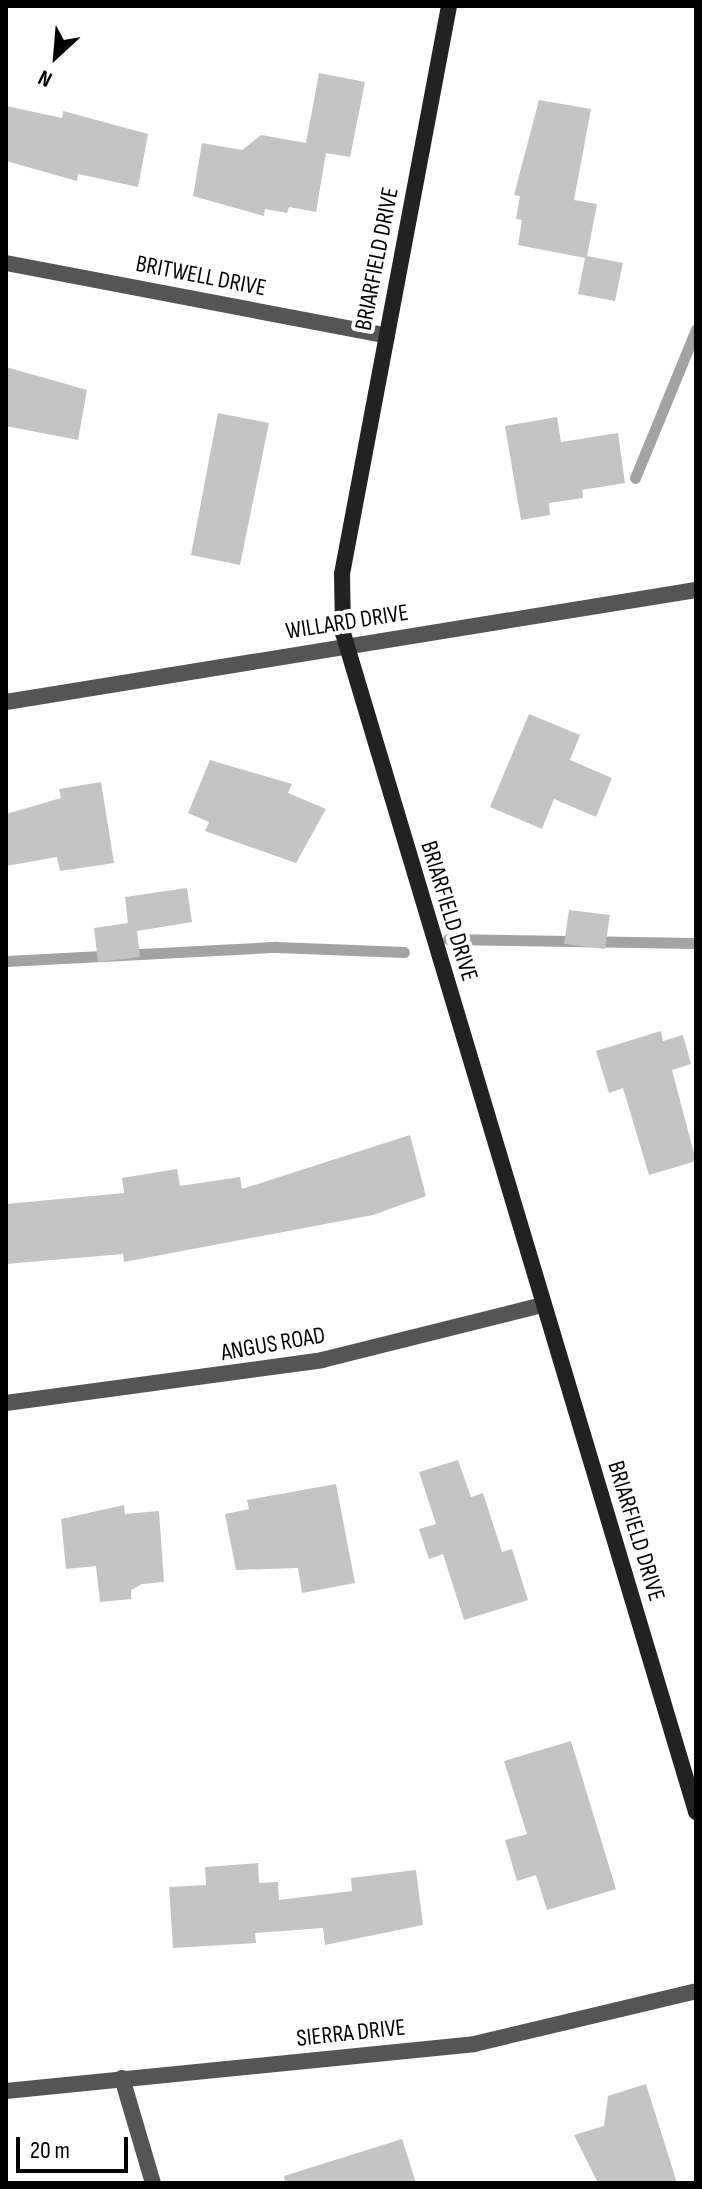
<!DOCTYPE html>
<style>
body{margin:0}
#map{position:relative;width:702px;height:2189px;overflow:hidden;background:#fff;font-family:"Sofia Sans Condensed",sans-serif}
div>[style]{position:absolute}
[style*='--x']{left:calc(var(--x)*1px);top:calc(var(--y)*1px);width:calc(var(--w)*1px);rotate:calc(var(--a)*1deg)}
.stream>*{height:11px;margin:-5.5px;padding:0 5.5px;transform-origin:5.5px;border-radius:5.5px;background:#a3a3a3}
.building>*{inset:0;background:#c4c4c4}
.street>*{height:16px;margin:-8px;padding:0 8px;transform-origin:8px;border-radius:8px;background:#555}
.secondary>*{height:16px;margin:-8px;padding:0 8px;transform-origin:8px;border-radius:8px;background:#222}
span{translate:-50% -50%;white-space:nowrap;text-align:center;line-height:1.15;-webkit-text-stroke:8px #fff;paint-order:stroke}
.street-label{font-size:24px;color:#000}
.frame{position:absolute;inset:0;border:8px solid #000;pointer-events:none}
.north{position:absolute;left:16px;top:16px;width:80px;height:80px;-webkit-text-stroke:6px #fff;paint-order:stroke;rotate:206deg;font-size:22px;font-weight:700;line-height:32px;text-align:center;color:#000}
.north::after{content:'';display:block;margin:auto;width:28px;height:36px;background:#000;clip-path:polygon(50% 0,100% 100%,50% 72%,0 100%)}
.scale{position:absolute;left:16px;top:2137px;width:112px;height:36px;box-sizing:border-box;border:4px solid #000;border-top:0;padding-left:10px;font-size:24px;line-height:28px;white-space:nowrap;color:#000;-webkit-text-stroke:6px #fff;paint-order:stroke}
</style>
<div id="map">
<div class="stream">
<div style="--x:635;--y:478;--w:161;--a:-67.7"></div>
<div style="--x:448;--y:939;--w:248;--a:0.9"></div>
<div style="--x:6;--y:961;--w:271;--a:-3"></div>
<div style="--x:277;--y:947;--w:127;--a:2.3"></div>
</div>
<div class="building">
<div style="clip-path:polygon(319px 73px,365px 82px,350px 157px,326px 153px,316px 212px,289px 207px,287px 213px,265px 209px,264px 216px,193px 196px,202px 143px,242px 150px,261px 135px,306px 143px)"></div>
<div style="clip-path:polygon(539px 100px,591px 109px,574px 200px,597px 204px,587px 256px,623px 263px,615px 301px,578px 294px,585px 258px,518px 245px,522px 220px,516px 219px,520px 196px,514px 195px)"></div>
<div style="clip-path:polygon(6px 106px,62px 118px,63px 111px,148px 134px,138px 187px,78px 174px,77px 181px,6px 161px)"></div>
<div style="clip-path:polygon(6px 367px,87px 390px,78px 440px,6px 426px)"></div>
<div style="clip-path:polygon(218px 413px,269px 423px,240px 565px,191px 555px)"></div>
<div style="clip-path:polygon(557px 417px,561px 442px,618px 433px,625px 483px,582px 490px,583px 498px,549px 503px,550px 515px,521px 520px,505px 426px)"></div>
<div style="clip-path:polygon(529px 714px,580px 735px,570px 760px,612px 778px,596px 817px,554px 799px,542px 829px,490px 807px)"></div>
<div style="clip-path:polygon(210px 760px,292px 784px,288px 793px,326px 809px,296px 863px,205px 831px,209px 822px,188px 813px)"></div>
<div style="clip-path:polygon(101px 782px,114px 863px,60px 871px,57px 857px,6px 866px,6px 814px,61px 798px,59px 789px)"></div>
<div style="clip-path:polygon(187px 888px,192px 922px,137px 931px,140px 957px,98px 962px,94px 928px,128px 923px,125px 897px)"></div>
<div style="clip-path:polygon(569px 910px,610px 915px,605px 949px,564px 944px)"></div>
<div style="clip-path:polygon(661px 1031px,663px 1041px,683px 1035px,691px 1064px,672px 1070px,696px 1161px,649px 1175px,623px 1088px,609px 1093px,596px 1051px)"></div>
<div style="clip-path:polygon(410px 1135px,426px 1196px,373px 1215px,124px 1262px,123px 1254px,6px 1264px,6px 1204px,124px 1193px,122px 1178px,177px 1169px,180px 1186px,240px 1177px,242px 1189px)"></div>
<div style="clip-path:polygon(458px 1460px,471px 1497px,483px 1493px,502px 1552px,512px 1549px,528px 1600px,464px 1620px,443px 1554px,429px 1559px,419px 1529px,436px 1524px,419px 1472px)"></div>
<div style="clip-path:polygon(336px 1484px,355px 1583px,302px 1593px,298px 1568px,236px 1570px,225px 1514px,249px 1509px,247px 1500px)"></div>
<div style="clip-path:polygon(124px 1505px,125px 1514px,159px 1511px,164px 1582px,142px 1584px,131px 1590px,131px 1599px,100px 1602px,96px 1566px,66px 1569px,61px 1519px)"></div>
<div style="clip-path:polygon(571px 1741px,616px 1889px,547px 1910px,536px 1875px,517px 1881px,505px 1840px,527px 1834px,504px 1761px)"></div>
<div style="clip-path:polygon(258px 1863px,259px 1883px,278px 1882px,279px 1900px,352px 1891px,351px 1878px,416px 1870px,423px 1925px,325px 1945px,323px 1928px,255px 1933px,256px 1943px,173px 1948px,169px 1887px,206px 1885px,205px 1867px)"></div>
<div style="clip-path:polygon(646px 2084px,677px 2183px,598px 2183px,574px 2135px,604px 2126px,608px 2096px)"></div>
<div style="clip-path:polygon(402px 2139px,416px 2183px,285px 2183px,284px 2176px)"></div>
</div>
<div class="street">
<div style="--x:6;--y:263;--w:388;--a:10.8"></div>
<div style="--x:6;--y:702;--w:699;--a:-9.22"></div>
<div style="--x:6;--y:1403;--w:319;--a:-7.7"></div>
<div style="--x:322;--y:1360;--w:228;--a:-14"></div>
<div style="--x:122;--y:2078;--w:109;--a:73.6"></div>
<div style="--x:6;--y:2091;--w:470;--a:-5.7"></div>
<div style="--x:474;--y:2044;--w:228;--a:-13.4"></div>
</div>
<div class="secondary">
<div style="--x:449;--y:6;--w:578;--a:100.67"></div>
<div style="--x:342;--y:574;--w:59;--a:89"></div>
<div style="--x:343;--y:633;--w:1231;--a:73.33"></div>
</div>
<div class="street-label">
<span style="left:377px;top:259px;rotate:-79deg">BRIARFIELD DRIVE</span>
<span style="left:201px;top:276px;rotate:11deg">BRITWELL DRIVE</span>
<span style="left:347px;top:622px;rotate:-9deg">WILLARD DRIVE</span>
<span style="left:449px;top:911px;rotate:73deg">BRIARFIELD DRIVE</span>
<span style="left:273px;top:1344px;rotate:-10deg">ANGUS ROAD</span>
<span style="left:636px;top:1531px;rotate:73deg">BRIARFIELD DRIVE</span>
<span style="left:351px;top:2033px;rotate:-6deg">SIERRA DRIVE</span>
</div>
<div class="frame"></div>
<div class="north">N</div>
<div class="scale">20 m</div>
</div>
